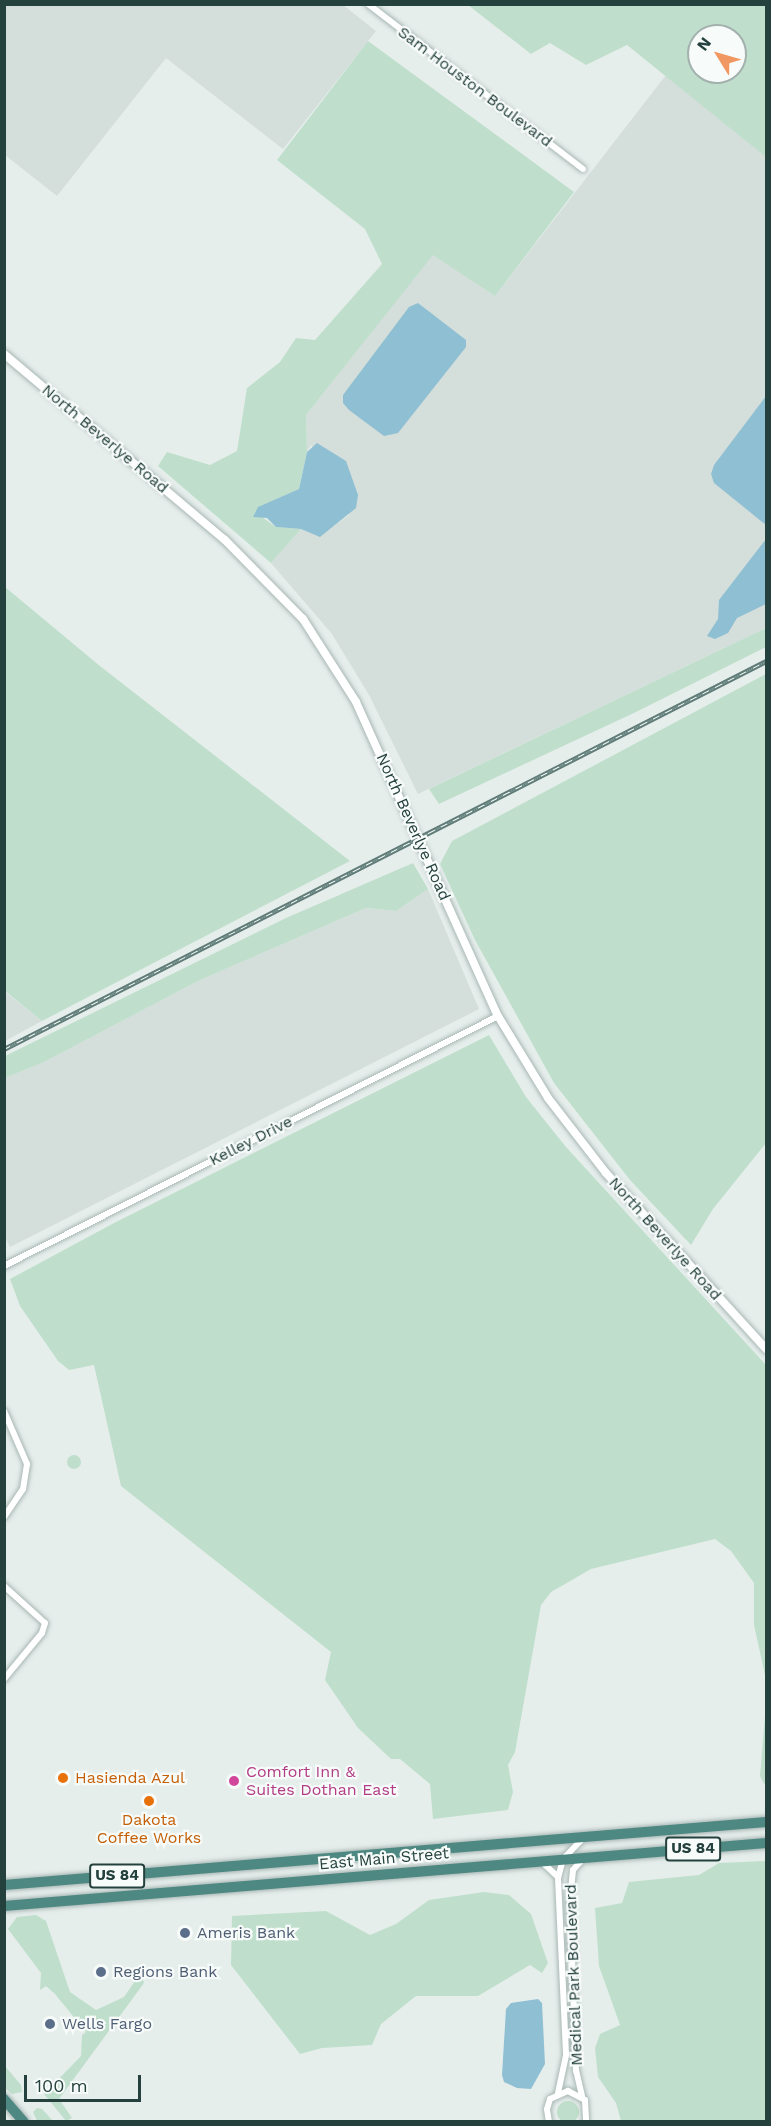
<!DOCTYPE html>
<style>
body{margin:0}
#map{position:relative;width:771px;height:2126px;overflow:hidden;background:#e6eeec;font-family:"Work Sans",sans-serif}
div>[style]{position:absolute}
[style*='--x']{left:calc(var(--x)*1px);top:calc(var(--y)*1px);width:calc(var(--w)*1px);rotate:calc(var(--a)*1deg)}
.built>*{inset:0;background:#d4dedb}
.green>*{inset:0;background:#bfdfcc}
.round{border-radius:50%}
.water>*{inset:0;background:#8fbfd2}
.roads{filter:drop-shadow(0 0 2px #a8b7b4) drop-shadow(0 0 2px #a8b7b4)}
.minor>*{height:6px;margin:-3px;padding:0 3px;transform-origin:3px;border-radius:3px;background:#fff}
.tertiary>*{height:8px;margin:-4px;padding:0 4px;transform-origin:4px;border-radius:4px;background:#fff}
.trunk>*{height:10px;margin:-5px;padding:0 5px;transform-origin:5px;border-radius:5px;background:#4e8882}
.rail>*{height:4.5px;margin-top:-2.25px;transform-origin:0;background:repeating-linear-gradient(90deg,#f7fbf9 0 7px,#5f7c78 0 14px);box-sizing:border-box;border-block:2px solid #5f7c78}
.dots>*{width:16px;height:16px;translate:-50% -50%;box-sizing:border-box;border:3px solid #f7fbf9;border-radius:50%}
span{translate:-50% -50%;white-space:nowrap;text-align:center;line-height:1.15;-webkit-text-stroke:4.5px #f7fbf9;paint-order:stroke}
.shield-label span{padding:2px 4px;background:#f7fbf9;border:2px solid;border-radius:4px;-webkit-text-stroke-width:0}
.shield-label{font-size:15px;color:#24413d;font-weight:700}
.street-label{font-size:16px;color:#24413d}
.hotel-label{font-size:16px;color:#b23c85}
.left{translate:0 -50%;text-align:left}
.food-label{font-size:16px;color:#c56008}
.service-label{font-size:16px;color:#4e5e75}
.frame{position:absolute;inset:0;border:6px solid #24413d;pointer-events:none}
.north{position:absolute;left:687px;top:24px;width:60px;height:60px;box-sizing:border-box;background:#f7fbf9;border:2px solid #a3b1ae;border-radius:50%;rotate:307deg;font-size:16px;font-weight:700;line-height:24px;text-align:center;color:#24413d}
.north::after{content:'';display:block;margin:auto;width:21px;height:27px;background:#f19762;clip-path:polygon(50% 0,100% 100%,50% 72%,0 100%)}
.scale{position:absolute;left:24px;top:2075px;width:117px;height:27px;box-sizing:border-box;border:3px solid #24413d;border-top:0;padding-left:8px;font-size:18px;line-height:21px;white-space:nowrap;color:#24413d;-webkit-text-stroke:4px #f7fbf9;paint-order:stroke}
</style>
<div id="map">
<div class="built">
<div style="clip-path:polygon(4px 5px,343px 5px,376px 31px,283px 149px,166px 58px,57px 196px,5px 155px)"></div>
<div style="clip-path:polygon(666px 75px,766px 157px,766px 628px,418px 794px,369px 695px,332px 634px,271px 563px,301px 529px,320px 536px,349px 515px,311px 445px,307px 452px,306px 415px,433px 254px,495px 296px)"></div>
<div style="clip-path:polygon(428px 889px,479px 1009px,10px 1247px,5px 1237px,5px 1078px,44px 1062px,200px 980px,366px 908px,396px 911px)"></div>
<div style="clip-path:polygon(4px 991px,42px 1021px,5px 1041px,4px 1041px)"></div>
</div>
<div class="green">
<div style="clip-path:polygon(evenodd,468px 5px,766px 5px,766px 157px,627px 45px,586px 65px,550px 43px,531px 54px,468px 5px,699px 36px,735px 36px,735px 72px,699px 72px,699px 36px)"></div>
<div style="clip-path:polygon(368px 41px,574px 192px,495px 296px,433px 255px,306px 415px,307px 452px,299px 489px,259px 507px,262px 517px,276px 527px,301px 529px,271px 563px,158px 466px,167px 452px,210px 465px,237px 451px,247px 388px,280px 362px,296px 338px,315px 340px,382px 264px,365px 229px,277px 160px)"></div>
<div style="clip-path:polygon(5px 587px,100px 666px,350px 861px,42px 1021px,5px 991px)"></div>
<div style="clip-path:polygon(766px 628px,766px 647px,636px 712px,439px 804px,429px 789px)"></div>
<div style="clip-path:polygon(766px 674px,766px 1143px,713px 1209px,691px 1245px,630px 1180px,554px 1083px,475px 940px,440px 864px,452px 841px)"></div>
<div style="clip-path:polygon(413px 863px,428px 889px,396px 911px,366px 908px,200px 980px,44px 1062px,5px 1078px,5px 1056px,286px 918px)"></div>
<div style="clip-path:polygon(489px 1035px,526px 1097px,566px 1147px,766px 1365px,766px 1680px,754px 1625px,754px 1583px,731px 1551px,715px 1539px,591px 1569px,551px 1592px,541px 1605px,515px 1752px,508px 1765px,513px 1792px,508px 1810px,433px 1819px,430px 1784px,400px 1759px,391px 1759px,358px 1728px,325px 1680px,331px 1652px,121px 1486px,94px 1365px,69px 1370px,58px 1361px,20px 1306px,10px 1279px,114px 1223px)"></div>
<div class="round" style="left:67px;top:1455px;width:14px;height:14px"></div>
<div style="clip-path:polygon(766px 1704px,766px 1782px,764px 1784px,760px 1776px)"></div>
<div style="clip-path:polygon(766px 1861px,766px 2121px,621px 2121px,616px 2103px,598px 2077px,595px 2048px,600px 2034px,620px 2025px,599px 1966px,595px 1908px,622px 1903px,629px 1882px,699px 1875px,719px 1863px)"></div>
<div style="clip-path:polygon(484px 1892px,509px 1895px,531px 1914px,548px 1963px,542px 1973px,530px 1965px,478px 1996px,416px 1996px,381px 2024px,372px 2045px,322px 2048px,300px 2054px,231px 1965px,232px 1916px,326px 1911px,370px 1935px,396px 1924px,429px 1900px)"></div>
<div style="clip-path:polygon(36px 1915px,46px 1921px,70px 1992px,96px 2010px,124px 1997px,137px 1978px,142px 1977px,144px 1983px,59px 2099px,72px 2118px,66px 2121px,44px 2094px,81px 2056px,82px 2035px,86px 2032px,55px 1994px,46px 1986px,40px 1990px,41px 1973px,8px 1929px,17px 1917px)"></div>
<div style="clip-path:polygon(5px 2066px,21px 2085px,22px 2092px,12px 2094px,5px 2088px)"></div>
<div class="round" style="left:557px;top:2101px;width:22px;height:22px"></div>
<div style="clip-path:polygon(37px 2108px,42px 2109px,53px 2121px,37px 2121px,33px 2112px)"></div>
</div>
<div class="water">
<div style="clip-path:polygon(418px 303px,466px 340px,466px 347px,398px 433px,384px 436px,349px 410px,343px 403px,343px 395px,409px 307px)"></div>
<div style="clip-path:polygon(766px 396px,766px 525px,714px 483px,711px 474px,714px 465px)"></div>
<div style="clip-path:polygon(317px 443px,346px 461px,358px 495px,356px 508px,320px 537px,301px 529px,276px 527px,267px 518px,253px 517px,258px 507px,299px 489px,307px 452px)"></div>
<div style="clip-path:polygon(766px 539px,766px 604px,737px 618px,728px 633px,715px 639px,707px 636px,718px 619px,719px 600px)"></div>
<div style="clip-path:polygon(538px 1999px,542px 2003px,545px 2064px,531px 2089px,517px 2088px,504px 2082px,502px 2075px,506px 2009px,511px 2003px)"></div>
</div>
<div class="roads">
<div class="minor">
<div style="--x:368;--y:4;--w:271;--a:37.5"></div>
<div style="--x:4;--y:1266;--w:554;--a:-26.84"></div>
<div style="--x:4;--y:1411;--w:58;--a:66.5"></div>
<div style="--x:27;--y:1464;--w:25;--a:99"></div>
<div style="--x:23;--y:1489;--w:34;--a:124"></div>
<div style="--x:4;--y:1586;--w:55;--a:42.1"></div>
<div style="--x:45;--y:1623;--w:10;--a:107"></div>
<div style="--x:42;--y:1633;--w:60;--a:129.6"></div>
<div style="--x:542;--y:1862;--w:22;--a:43"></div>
<div style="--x:558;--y:2093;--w:40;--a:-78"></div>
<div style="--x:566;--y:2054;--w:176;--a:-92.6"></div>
<div style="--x:558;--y:1878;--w:20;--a:-75"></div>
<div style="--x:563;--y:1859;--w:28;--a:-46"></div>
<div style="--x:582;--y:2096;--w:26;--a:-103"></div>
<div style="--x:576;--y:2071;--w:172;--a:-92"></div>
<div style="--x:570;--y:1899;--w:29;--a:-84"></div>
<div style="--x:573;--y:1870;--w:15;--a:-48"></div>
<div style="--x:549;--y:2122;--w:13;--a:-99"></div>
<div style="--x:547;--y:2109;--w:10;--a:-73"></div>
<div style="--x:550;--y:2099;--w:20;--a:-24"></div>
<div style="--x:568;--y:2091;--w:19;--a:28"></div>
<div style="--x:585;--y:2100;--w:22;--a:87"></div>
</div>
<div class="tertiary">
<div style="--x:4;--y:354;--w:289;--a:40.1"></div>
<div style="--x:225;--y:540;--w:111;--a:45.4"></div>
<div style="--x:303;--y:619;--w:98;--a:57.4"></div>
<div style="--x:356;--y:702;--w:345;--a:65.7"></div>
<div style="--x:498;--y:1016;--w:96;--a:58.6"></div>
<div style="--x:548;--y:1098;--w:95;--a:52.3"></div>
<div style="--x:606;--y:1173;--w:238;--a:47.7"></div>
</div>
<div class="trunk">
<div style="--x:4;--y:1885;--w:765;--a:-4.73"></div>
<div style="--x:4;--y:1906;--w:765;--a:-4.73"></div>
<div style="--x:4;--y:2099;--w:30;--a:49"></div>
</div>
</div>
<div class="rail">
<div style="--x:4;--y:1049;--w:855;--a:-26.98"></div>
</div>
<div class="dots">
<div style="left:63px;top:1778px;background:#e8710a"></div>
<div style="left:234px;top:1781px;background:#d1479c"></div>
<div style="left:149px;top:1801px;background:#e8710a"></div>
<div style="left:185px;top:1933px;background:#5c6f8a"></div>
<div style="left:101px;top:1972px;background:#5c6f8a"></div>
<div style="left:50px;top:2024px;background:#5c6f8a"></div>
</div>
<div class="shield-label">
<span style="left:693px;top:1849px">US 84</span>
<span style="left:117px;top:1876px">US 84</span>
</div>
<div class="street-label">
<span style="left:475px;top:87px;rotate:37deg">Sam Houston Boulevard</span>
<span style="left:105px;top:439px;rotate:40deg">North Beverlye Road</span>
<span style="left:413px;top:827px;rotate:66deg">North Beverlye Road</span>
<span style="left:251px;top:1141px;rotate:-27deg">Kelley Drive</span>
<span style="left:665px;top:1239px;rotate:48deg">North Beverlye Road</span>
<span style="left:384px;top:1859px;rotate:-5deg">East Main Street</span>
<span style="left:574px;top:1975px;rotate:-92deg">Medical Park Boulevard</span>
</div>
<div class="hotel-label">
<span class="left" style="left:246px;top:1781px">Comfort Inn &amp;<br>Suites Dothan East</span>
</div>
<div class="food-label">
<span class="left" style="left:75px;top:1778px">Hasienda Azul</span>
<span style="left:149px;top:1829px">Dakota<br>Coffee Works</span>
</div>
<div class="service-label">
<span class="left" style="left:197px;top:1933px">Ameris Bank</span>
<span class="left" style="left:113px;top:1972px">Regions Bank</span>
<span class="left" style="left:62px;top:2024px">Wells Fargo</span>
</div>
<div class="frame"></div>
<div class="north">N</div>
<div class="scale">100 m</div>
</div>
